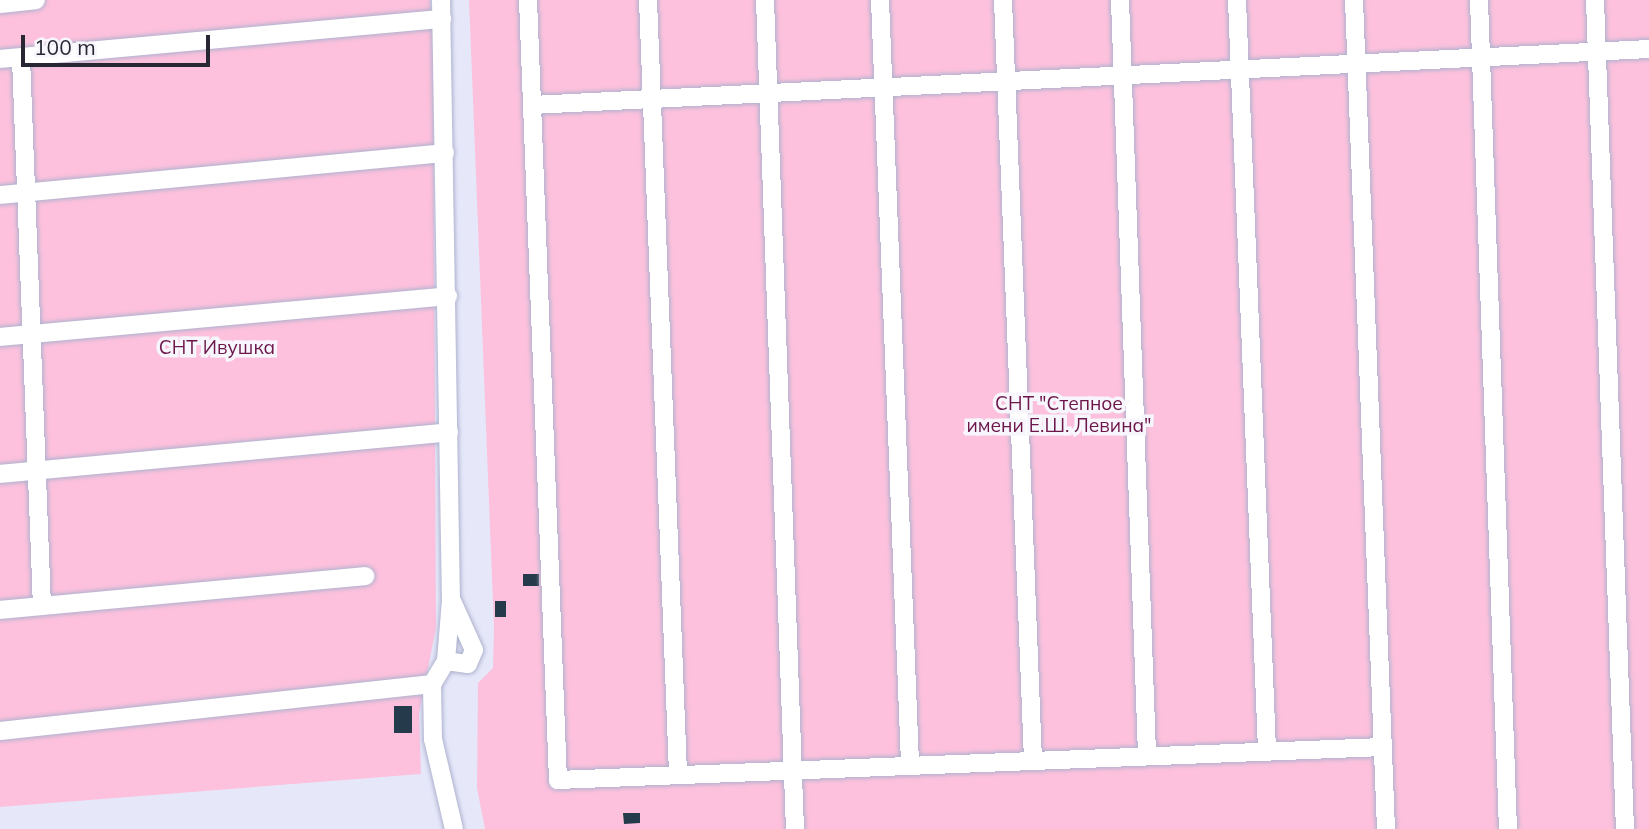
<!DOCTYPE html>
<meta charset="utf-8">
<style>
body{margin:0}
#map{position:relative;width:1649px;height:829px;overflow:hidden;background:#e6e8fa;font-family:Mulish,sans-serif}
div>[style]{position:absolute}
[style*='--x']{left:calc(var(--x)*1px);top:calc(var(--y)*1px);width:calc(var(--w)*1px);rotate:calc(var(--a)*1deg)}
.green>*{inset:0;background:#fdc1dd}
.building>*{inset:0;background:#253a4b}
.roads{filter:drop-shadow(0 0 2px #aeb2ce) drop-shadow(0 0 2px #aeb2ce)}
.minor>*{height:18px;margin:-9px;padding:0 9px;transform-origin:9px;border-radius:9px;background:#fff}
span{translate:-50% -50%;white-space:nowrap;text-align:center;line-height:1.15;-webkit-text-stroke:7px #f6f6fc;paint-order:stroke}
.park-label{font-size:19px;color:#6d164a}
.scale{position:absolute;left:21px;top:35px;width:189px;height:32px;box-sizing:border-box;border:4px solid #262732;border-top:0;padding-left:9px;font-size:21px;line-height:24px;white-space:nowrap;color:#262732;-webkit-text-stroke:5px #f6f6fc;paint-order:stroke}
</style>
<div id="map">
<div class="green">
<div style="clip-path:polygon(0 0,430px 0,431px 12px,0 54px)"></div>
<div style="clip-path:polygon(469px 0,1649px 0,1649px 829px,485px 829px,477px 788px,478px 683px,493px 668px,494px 628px)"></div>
<div style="clip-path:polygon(433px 28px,436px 628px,419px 713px,421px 774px,0 807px,0 68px)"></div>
</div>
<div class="building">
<div style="clip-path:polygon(523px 574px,539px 574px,539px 586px,523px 586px)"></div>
<div style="clip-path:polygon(495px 601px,506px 601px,506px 617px,495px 617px)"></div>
<div style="clip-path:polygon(394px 706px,412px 706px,412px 733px,394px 733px)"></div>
<div style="clip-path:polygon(623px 813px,640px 813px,640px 823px,624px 824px)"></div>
</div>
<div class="roads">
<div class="minor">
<div style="--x:441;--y:0;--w:600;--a:89.05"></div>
<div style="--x:451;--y:600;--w:61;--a:94.7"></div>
<div style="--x:446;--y:661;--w:27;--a:121"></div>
<div style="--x:432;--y:684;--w:55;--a:89"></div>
<div style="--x:433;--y:739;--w:92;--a:76.9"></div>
<div style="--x:528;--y:0;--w:781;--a:87.8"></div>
<div style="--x:558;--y:780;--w:826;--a:-2.29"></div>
<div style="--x:648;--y:0;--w:775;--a:87.78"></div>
<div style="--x:765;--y:0;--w:830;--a:87.93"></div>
<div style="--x:880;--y:0;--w:766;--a:87.75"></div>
<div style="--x:1003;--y:0;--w:761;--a:87.74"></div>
<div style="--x:1120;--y:0;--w:756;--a:87.95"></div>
<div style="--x:1237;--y:0;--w:752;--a:87.71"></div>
<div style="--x:1354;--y:0;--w:830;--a:87.79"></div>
<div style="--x:1479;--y:0;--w:830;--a:88"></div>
<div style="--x:1595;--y:0;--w:830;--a:87.93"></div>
<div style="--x:0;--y:4;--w:36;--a:-6"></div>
<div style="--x:21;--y:58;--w:548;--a:87.81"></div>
<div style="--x:0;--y:59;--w:444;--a:-5.2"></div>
<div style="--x:532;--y:105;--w:1118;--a:-2.87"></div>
<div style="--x:0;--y:195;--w:447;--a:-5.4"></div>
<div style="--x:0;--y:337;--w:450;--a:-5.2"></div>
<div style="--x:0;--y:474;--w:451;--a:-5.3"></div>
<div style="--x:0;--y:610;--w:367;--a:-5.3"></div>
<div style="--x:446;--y:661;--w:22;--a:8"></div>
<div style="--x:468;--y:664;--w:15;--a:-67"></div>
<div style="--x:474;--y:650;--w:54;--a:-114.2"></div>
<div style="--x:0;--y:731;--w:435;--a:-6.2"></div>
</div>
</div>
<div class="park-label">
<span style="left:217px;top:348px">СНТ Ивушка</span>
<span style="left:1059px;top:415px">СНТ "Степное<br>имени Е.Ш. Левина"</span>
</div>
<div class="scale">100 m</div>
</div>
